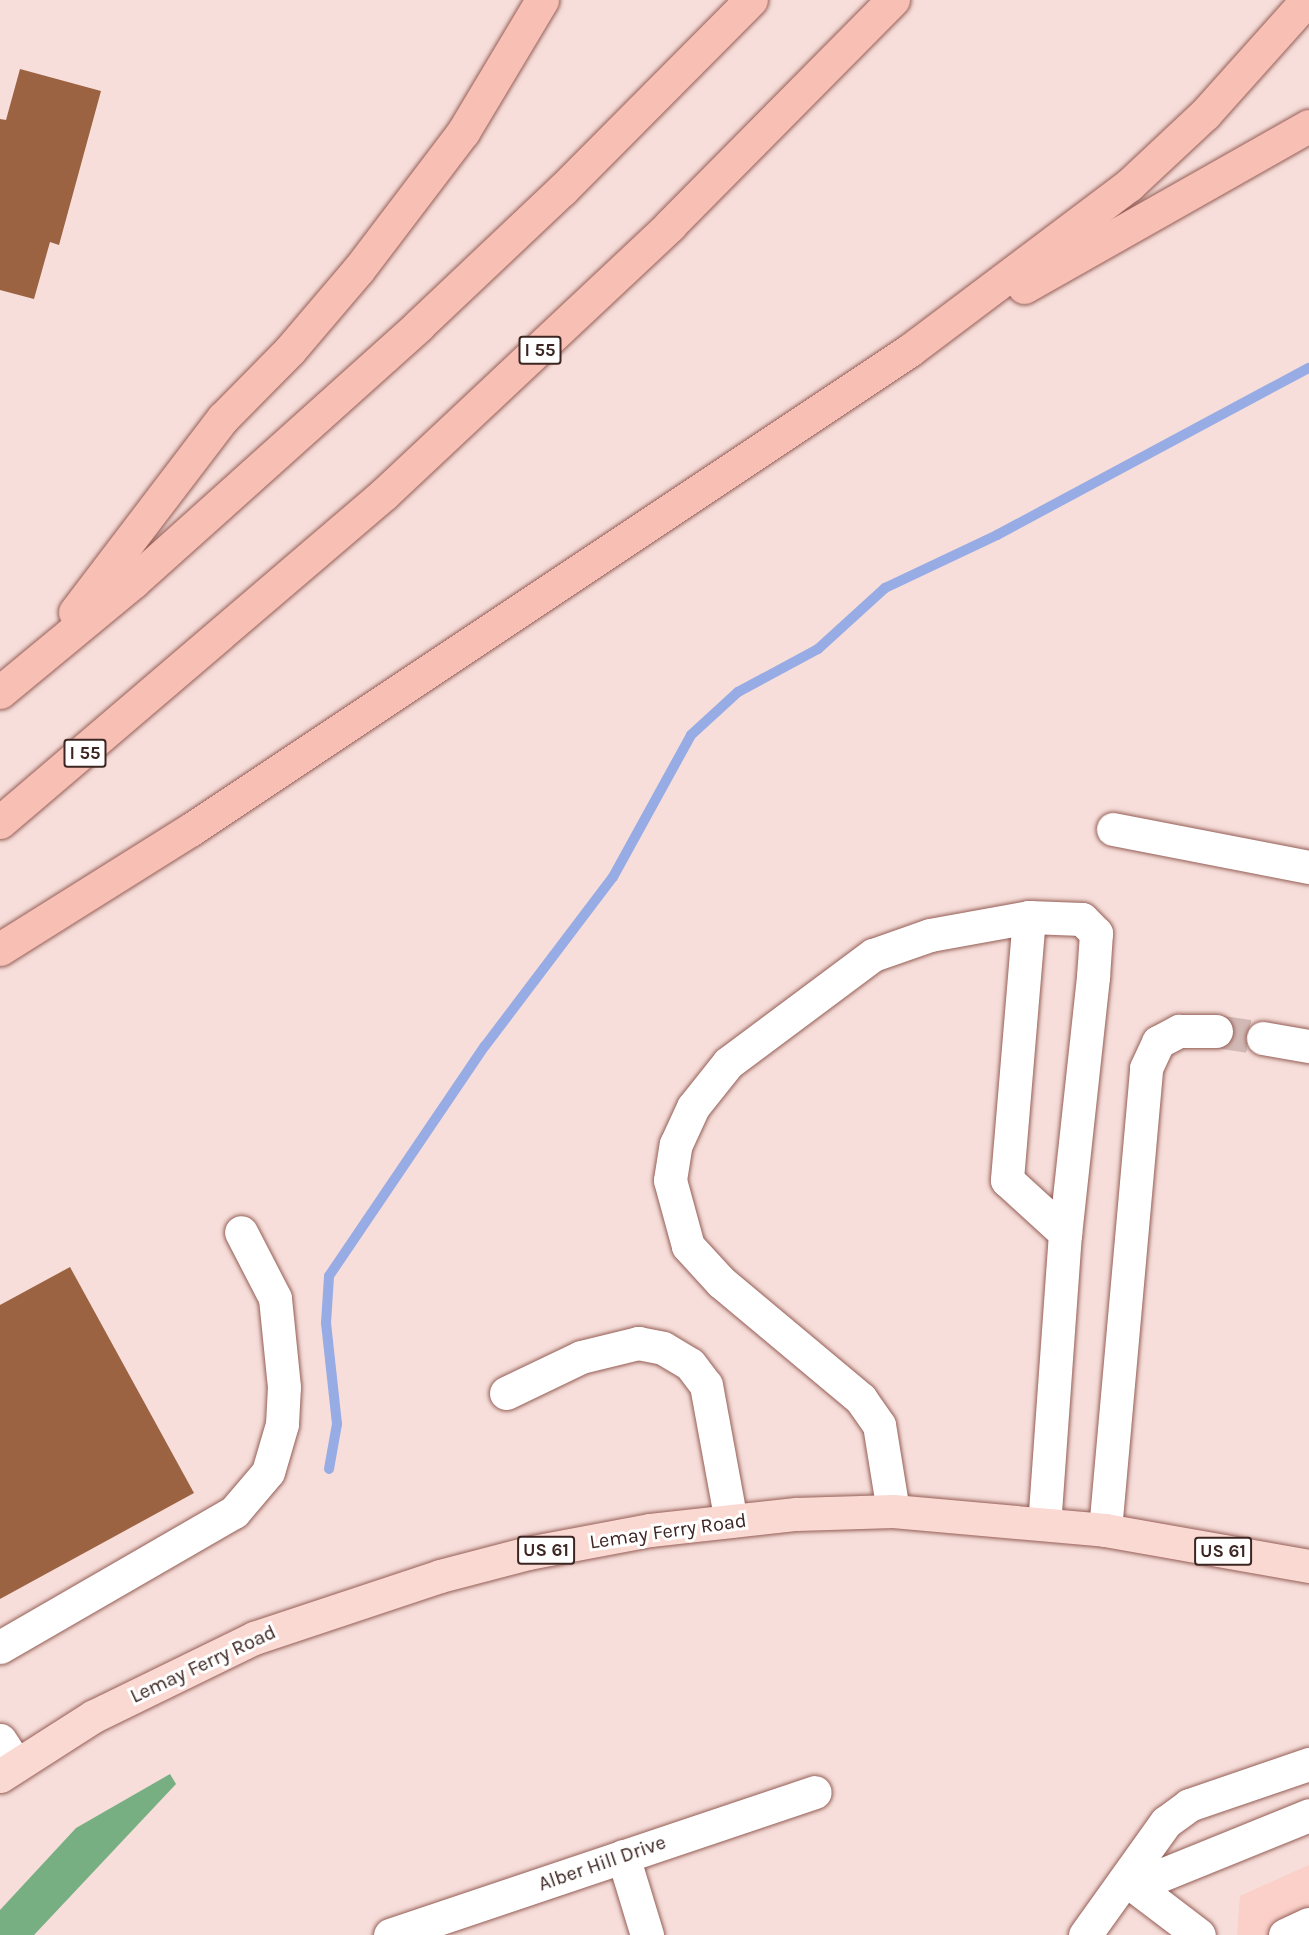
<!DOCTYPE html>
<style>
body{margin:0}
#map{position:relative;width:1309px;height:1935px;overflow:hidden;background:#f7deda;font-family:Karla,sans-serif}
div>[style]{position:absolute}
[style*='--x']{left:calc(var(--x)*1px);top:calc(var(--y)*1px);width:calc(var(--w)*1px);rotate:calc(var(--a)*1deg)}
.built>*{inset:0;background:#fad0c9}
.forest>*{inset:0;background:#77af82}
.stream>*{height:10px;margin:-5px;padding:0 5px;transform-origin:5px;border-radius:5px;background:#97abe5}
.building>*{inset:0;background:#9c6342}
.minor-tunnel>*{height:33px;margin-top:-16.5px;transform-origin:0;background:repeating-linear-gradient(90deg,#d2b9b5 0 33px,transparent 0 49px)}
.roads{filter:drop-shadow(0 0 2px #945e56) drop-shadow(0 0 2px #945e56)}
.minor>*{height:33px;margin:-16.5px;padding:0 16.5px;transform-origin:16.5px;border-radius:16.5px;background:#fff}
.major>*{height:33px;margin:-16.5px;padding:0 16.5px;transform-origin:16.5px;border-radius:16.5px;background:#fbd9d3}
.highway>*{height:33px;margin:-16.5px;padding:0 16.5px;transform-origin:16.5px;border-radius:16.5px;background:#f8bfb5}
span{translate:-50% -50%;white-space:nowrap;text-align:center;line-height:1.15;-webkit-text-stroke:6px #fff;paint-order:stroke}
.shield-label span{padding:2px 4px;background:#fff;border:2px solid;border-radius:4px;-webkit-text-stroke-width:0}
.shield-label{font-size:18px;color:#3d2622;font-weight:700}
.street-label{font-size:20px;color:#3d2622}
</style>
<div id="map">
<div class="built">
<div style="clip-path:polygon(1309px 1865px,1309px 1935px,1237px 1935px,1240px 1896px)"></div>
</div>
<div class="forest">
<div style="clip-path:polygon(170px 1774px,176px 1784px,34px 1935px,0 1935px,0 1910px,76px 1828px)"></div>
</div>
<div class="stream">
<div style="--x:329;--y:1469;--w:46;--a:-79.9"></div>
<div style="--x:337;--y:1424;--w:102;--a:-96.2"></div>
<div style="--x:326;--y:1323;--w:47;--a:-86.3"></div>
<div style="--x:329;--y:1276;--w:278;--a:-55.9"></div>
<div style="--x:485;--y:1046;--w:212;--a:-52.9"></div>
<div style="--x:613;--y:877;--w:162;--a:-61.2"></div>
<div style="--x:691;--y:735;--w:64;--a:-42.5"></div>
<div style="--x:738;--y:692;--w:91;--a:-28.3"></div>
<div style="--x:818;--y:649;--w:91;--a:-42.3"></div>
<div style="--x:885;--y:588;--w:124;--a:-25.3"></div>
<div style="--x:997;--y:535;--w:354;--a:-28.2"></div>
</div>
<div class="building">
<div style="clip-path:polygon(20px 69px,101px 91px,59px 245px,50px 242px,34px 299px,0 290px,0 119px,6px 120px)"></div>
<div style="clip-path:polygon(70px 1267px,194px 1493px,0 1599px,0 1305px)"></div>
</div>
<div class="minor-tunnel">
<div style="--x:1216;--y:1031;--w:48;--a:8.5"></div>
</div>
<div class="roads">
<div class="minor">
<div style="--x:1113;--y:829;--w:200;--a:11"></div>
<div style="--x:1029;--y:917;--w:264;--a:94.8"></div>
<div style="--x:1007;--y:1180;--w:79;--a:42.4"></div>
<div style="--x:1263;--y:1038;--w:47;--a:9.9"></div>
<div style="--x:506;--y:1393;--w:83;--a:-25.6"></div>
<div style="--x:581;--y:1357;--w:59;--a:-13.8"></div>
<div style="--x:638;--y:1343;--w:25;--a:11"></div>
<div style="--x:663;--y:1348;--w:31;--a:31"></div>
<div style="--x:690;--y:1364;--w:26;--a:53"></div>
<div style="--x:706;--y:1385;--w:138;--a:79.6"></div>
<div style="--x:893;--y:1511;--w:87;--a:-99.2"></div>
<div style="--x:879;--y:1425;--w:32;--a:-125"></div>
<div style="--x:861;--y:1399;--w:182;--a:-140.1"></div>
<div style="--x:721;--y:1282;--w:49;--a:-132.5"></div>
<div style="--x:688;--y:1246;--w:68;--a:-105.3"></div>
<div style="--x:670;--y:1180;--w:36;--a:-81"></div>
<div style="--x:676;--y:1144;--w:41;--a:-65.3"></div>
<div style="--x:693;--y:1107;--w:56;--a:-51.5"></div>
<div style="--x:728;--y:1063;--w:181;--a:-36.7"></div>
<div style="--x:873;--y:955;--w:60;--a:-19.3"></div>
<div style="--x:930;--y:935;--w:101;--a:-10.3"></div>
<div style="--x:1029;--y:917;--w:53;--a:2.2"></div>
<div style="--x:1082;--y:919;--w:20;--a:45"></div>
<div style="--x:1096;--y:933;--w:44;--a:93.9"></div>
<div style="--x:1093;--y:977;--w:258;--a:96.2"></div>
<div style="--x:1065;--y:1233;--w:291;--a:94.1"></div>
<div style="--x:1105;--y:1530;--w:464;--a:-84.9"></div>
<div style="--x:1146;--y:1068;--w:29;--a:-65"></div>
<div style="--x:1158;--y:1042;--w:24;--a:-28"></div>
<div style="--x:1179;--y:1031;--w:37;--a:0"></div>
<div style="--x:0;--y:1647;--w:270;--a:-30"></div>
<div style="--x:234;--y:1512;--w:52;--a:-49.6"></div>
<div style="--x:268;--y:1472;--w:50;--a:-73.7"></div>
<div style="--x:282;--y:1424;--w:37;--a:-87"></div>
<div style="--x:284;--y:1387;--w:89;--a:-95.8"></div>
<div style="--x:275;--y:1298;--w:74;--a:-117.3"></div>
<div style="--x:0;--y:1740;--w:30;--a:57"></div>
<div style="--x:623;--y:1856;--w:83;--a:73.1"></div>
<div style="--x:1128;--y:1881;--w:26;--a:-7"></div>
<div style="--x:1154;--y:1878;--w:167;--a:-22.1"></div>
<div style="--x:1128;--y:1881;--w:89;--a:37.3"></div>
<div style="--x:390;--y:1935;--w:448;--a:-18.6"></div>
<div style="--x:1085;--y:1935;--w:139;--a:-54.4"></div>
<div style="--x:1166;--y:1822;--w:29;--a:-36"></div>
<div style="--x:1189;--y:1805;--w:127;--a:-18.9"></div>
<div style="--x:1285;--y:1935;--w:26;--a:-25"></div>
</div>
<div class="major">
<div style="--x:0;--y:1776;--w:112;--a:-32.6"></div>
<div style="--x:94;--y:1716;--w:178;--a:-26"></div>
<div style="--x:254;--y:1638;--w:196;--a:-18.4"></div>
<div style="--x:440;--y:1576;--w:91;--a:-14.6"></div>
<div style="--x:528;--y:1553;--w:124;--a:-10.7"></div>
<div style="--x:650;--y:1530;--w:147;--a:-6.3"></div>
<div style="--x:796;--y:1514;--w:97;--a:-1.8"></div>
<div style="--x:893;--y:1511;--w:213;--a:5.1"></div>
<div style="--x:1105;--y:1530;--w:207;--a:10"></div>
</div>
<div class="highway">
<div style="--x:1024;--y:287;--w:327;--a:-29.5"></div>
<div style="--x:75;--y:612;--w:244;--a:-52.7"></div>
<div style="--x:223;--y:418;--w:95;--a:-45.4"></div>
<div style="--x:290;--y:350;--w:106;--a:-49.6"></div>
<div style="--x:359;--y:269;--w:172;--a:-52.8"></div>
<div style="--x:463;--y:132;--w:154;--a:-59.1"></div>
<div style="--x:0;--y:692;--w:173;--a:-39.6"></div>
<div style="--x:133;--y:582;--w:385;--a:-41.9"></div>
<div style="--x:419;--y:325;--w:197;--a:-43.4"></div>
<div style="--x:562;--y:190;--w:268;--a:-45.2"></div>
<div style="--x:0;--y:822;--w:505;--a:-40.5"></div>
<div style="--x:384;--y:494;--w:393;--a:-43.2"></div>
<div style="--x:670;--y:225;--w:317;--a:-45.3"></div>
<div style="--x:0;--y:949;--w:224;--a:-32.1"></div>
<div style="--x:190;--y:830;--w:865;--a:-33.69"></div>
<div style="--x:910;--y:350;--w:274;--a:-37"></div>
<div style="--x:1129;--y:185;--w:104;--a:-43.1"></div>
<div style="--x:1205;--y:114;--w:153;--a:-48.2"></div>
</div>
</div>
<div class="shield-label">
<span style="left:540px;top:350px">I 55</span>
<span style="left:85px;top:753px">I 55</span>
<span style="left:546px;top:1550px">US 61</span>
<span style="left:1223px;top:1551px">US 61</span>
</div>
<div class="street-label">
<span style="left:668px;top:1531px;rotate:-8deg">Lemay Ferry Road</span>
<span style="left:203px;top:1664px;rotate:-25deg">Lemay Ferry Road</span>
<span style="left:602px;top:1863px;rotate:-19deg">Alber Hill Drive</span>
</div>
</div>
